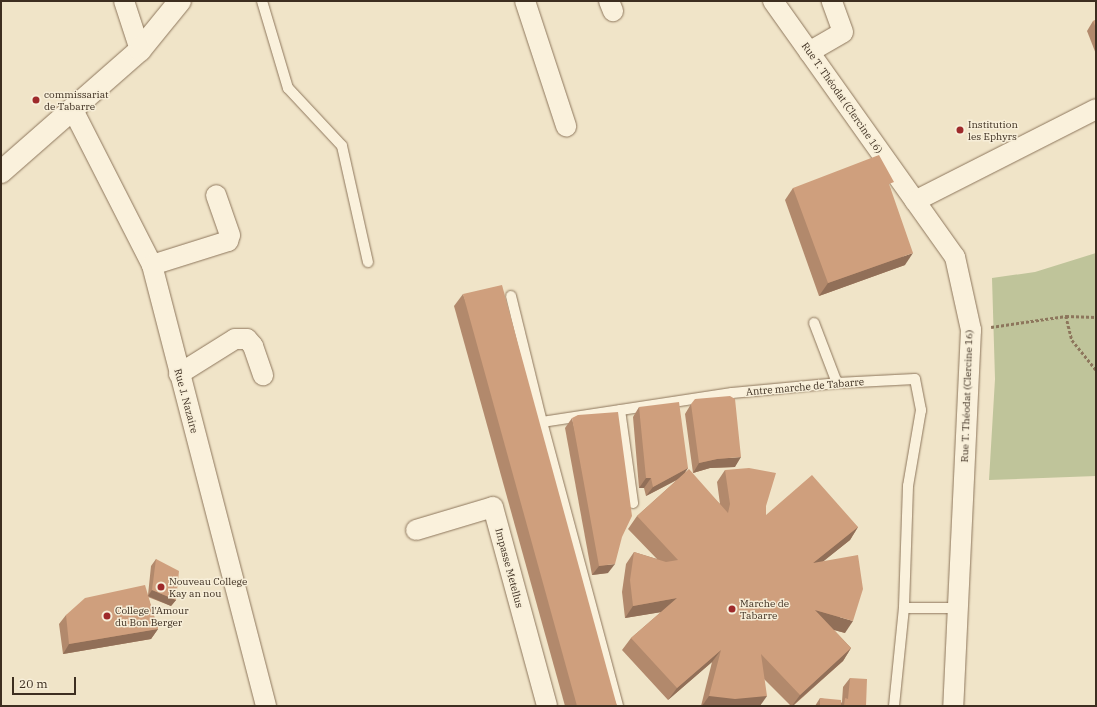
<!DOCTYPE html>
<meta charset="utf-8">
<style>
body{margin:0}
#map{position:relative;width:1097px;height:707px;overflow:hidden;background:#f0e4c8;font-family:"IBM Plex Serif",serif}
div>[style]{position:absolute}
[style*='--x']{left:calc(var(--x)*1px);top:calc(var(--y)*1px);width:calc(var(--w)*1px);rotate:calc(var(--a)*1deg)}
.cemetery>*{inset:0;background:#bfc49a}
.path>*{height:2.5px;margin-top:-1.25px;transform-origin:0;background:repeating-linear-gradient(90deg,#8d765c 0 3px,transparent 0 5px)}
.roads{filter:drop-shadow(0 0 1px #8d765c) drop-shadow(0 0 1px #8d765c)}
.lane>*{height:10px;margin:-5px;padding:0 5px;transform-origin:5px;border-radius:5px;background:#faf1dc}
.street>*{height:20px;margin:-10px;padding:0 10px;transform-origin:10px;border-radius:10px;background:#faf1dc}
.secondary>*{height:22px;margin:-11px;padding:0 11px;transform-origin:11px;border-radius:11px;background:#faf1dc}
.wall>*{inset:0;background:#b2896c}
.shaded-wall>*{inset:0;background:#916f58}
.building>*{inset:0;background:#cf9f7d}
.dots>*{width:11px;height:11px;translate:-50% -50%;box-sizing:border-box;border:2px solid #f7eed8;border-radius:50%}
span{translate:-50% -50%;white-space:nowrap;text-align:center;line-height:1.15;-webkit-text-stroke:3px #f7eed8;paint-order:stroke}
.poi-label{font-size:10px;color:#3d2e20}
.left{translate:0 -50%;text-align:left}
.street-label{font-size:10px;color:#3d2e20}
.frame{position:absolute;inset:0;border:2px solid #3d2e20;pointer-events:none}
.scale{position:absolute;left:12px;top:677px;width:64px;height:18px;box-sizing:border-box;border:2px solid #3d2e20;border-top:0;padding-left:5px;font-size:12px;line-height:14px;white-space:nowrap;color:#3d2e20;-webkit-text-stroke:3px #f7eed8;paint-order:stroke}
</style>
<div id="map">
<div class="cemetery">
<div style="clip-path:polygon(1096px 253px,1096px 476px,989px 480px,995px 379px,992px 278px,1035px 272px)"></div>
</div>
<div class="path">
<div style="--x:1066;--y:316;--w:25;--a:76"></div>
<div style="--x:1072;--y:340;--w:38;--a:51"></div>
<div style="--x:991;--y:327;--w:76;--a:-8.3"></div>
<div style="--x:1066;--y:316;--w:30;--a:2"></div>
</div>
<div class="roads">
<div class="lane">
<div style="--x:262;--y:1;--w:91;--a:73.4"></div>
<div style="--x:288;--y:88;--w:79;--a:47"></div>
<div style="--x:342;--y:146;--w:119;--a:77.4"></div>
<div style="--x:511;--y:296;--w:130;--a:76.2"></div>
<div style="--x:542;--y:422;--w:192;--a:-8.7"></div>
<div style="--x:732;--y:393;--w:105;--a:-5.4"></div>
<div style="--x:837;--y:383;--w:78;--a:-2.9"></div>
<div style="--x:915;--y:379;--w:32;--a:79"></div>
<div style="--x:921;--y:410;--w:77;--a:99.7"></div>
<div style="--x:908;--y:486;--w:122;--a:91.9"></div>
<div style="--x:904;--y:608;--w:54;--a:0"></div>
<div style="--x:814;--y:323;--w:64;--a:69"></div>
<div style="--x:620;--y:410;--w:94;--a:82"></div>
<div style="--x:542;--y:422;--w:294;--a:75"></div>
<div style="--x:894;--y:706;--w:99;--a:-84.2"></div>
</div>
<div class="street">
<div style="--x:124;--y:1;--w:52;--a:71.9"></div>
<div style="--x:525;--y:1;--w:132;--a:71.8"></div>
<div style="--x:609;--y:1;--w:11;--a:68"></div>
<div style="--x:773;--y:1;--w:314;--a:54.6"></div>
<div style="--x:955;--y:257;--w:75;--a:77.6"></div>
<div style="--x:971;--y:330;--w:376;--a:92.7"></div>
<div style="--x:809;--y:52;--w:39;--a:-30"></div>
<div style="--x:843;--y:32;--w:33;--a:-110"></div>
<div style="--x:72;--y:108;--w:176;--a:63"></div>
<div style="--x:152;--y:265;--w:455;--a:75.5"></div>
<div style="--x:915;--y:201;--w:203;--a:-26.9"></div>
<div style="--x:152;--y:265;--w:80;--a:-17.5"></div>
<div style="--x:228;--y:241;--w:6;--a:-72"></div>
<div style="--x:230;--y:235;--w:42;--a:-109.3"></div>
<div style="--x:179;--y:374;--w:66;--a:-32"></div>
<div style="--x:235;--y:339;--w:12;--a:0"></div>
<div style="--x:247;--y:339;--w:9;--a:49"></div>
<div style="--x:253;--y:346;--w:31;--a:71"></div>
<div style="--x:416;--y:530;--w:80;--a:-16.6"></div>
<div style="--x:493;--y:507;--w:206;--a:74.8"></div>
</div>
<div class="secondary">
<div style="--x:1;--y:172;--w:185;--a:-41.3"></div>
<div style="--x:140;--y:50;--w:63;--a:-50.8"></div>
</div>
</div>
<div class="wall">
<div style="clip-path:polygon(1096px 20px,1096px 54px,1087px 31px,1093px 21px)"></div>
<div style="clip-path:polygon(890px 187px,905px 265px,819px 296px,785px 200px,793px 188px)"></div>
<div style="clip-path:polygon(463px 294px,617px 706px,565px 706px,454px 306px)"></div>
<div style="clip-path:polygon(691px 404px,735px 467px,710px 468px,693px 473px,685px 414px)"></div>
<div style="clip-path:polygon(639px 407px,688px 468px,685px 472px,720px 504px,717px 482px,725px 470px,766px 506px,766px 515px,858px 527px,850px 540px,822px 562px,845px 633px,834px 630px,851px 648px,843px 661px,793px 706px,791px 706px,764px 679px,760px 706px,701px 706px,712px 662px,668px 700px,622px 650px,631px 638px,661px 612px,625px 618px,622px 592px,626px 564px,634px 552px,657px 559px,628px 529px,637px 516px,677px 480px,646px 496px,644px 488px,639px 488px,633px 417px)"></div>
<div style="clip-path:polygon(572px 418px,608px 573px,592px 575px,565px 428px)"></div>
<div style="clip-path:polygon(156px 559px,176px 600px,171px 606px,148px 597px,158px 629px,151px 639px,63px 654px,59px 624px,66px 615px,148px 595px,151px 566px)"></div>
<div style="clip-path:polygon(850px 678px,866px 706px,815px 706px,820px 698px,841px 703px,842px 702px,843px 687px)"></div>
</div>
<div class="shaded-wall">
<div style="clip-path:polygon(913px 253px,905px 265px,819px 296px,828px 283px)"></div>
<div style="clip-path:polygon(741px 457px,735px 467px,710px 468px,693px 473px,699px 463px,717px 459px)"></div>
<div style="clip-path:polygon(688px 468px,682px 477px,646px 496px,653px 487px)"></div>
<div style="clip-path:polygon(646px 478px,651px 478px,644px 488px,639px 488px)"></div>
<div style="clip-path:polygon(858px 527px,850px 540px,805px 576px,813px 563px)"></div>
<div style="clip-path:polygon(615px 564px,608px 573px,592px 575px,599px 566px)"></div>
<div style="clip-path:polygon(152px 590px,176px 600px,171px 606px,148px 596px)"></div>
<div style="clip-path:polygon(677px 598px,668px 611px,625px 618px,633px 606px)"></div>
<div style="clip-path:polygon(815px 610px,853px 621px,845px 633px,806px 622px)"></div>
<div style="clip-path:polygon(158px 629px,151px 639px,63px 654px,69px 644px)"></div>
<div style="clip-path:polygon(851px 648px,843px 661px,792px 706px,800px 695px)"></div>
<div style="clip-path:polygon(721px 650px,712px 662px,668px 700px,677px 688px)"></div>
<div style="clip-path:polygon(709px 696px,767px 696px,760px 706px,702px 706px)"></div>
</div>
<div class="building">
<div style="clip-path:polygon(1096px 20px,1096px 28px,1093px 21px)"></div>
<div style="clip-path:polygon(879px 155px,894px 182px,889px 184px,913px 253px,828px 283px,793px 188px)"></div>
<div style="clip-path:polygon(502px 285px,617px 706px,577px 706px,463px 294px)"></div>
<div style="clip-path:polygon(730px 396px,735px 399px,741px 457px,717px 459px,699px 463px,691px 404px,695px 399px)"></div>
<div style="clip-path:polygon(679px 402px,688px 468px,653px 487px,651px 478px,646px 478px,639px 407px)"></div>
<div style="clip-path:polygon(618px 412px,632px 516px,622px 537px,615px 564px,599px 566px,572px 418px,578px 415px)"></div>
<div style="clip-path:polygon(749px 468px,776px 473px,766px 506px,766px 515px,812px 475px,858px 527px,813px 563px,858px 555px,863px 589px,853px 621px,815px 610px,851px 648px,800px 695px,761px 654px,767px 696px,735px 699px,709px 696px,721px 650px,677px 688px,631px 638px,677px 598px,633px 606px,630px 580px,634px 552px,666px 562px,678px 560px,637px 516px,689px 469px,728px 513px,730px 504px,725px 470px)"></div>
<div style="clip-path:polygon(156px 559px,179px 571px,176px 600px,152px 590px)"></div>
<div style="clip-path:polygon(145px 585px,158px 629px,69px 644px,66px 615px,85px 598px)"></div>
<div style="clip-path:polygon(850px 678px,867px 679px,866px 706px,844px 706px,845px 698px,848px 699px)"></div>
<div style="clip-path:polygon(820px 698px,841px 700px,841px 706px,820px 706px)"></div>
</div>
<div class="dots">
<div style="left:36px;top:100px;background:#9e2a2b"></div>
<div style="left:960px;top:130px;background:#9e2a2b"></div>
<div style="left:161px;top:587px;background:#9e2a2b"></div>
<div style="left:732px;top:609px;background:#9e2a2b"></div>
<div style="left:107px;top:616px;background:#9e2a2b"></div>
</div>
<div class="poi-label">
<span class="left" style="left:44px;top:100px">commissariat<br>de Tabarre</span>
<span class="left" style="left:968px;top:130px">Institution<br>les Ephyrs</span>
<span class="left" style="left:169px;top:587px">Nouveau College<br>Kay an nou</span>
<span class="left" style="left:740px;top:609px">Marche de<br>Tabarre</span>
<span class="left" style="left:115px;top:616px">College l'Amour<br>du Bon Berger</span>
</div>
<div class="street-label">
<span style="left:842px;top:98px;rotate:55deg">Rue T. Théodat (Clercine 16)</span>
<span style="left:805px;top:387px;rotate:-5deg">Antre marche de Tabarre</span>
<span style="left:967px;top:396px;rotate:-88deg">Rue T. Théodat (Clercine 16)</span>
<span style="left:186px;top:401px;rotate:75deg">Rue J. Nazaire</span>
<span style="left:509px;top:568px;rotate:75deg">Impasse Metellus</span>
</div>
<div class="frame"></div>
<div class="scale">20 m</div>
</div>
